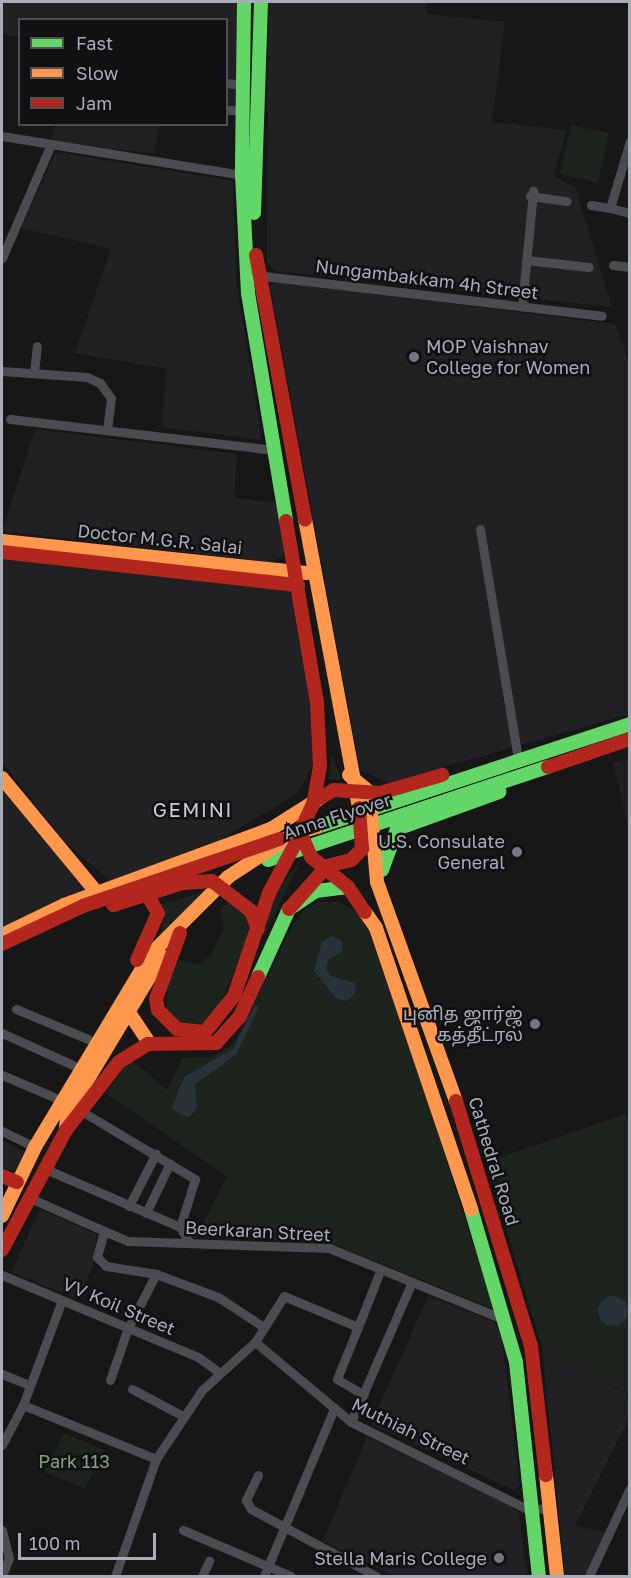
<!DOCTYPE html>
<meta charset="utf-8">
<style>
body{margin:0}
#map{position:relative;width:631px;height:1578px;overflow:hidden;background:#171717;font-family:"Golos Text","Noto Sans Tamil",sans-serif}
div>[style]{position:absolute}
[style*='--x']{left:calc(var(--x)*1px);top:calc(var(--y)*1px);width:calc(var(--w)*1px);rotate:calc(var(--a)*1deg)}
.built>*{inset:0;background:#212123}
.green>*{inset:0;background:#1d241e}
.water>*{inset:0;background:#2a3239}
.round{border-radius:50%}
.street>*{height:9px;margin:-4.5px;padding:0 4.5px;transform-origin:4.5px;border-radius:4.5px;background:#4b4c50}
.fast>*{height:14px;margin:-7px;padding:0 7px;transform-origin:7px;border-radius:7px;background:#63d668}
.slow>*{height:14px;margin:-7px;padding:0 7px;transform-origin:7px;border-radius:7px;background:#ff974d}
.jam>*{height:14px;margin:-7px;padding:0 7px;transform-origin:7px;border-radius:7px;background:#b3261e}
.dots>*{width:16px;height:16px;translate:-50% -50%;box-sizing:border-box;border:3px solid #111113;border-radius:50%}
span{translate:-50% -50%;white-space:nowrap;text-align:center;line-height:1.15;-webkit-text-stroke:5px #111113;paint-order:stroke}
.street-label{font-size:18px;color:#a8adb8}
.poi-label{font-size:18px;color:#a8adb8}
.left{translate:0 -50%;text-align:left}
.right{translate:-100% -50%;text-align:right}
.park-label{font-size:18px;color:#7fa381}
.neighbourhood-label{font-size:20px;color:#c9ccd4;letter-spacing:1.5px}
.frame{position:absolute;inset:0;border:3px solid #a8adb8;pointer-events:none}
.legend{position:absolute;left:18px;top:18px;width:210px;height:108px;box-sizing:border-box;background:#111113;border:2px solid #4d4f55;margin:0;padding:8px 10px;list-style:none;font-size:18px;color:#a8adb8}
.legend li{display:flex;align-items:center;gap:12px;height:30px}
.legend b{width:30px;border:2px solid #4d4f55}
.scale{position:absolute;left:18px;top:1533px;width:138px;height:27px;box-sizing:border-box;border:3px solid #a8adb8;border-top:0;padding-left:8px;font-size:18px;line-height:21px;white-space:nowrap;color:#a8adb8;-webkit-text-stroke:4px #111113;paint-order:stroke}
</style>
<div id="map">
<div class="built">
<div style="clip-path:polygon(2px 2px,238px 2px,237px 116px,227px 115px,226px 20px,20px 20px,19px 37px,2px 34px)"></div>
<div style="clip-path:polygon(268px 2px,426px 2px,426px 14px,505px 22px,492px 122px,567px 130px,553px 176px,575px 187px,612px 307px,275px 271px,267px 262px)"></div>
<div style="clip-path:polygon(55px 125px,160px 125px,154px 153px,51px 144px)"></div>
<div style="clip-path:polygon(56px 152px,233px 181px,236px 280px,262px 440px,161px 427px,167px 369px,75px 353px,111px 249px,21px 228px)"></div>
<div style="clip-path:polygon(275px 282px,615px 324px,630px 363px,629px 714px,389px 783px,360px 770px,270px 286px)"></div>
<div style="clip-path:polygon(35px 429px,237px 454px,234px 498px,277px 503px,287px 544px,282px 557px,271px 562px,2px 531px)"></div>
<div style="clip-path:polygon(2px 557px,287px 588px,296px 600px,317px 757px,297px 794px,216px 842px,111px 881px,65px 842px,2px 762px)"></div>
<div style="clip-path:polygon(629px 759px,630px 759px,629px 830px,613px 763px)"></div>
<div style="clip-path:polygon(2px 787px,87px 891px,2px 938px)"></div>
<div style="clip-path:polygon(2px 1140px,24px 1151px,15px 1171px,2px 1169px)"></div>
<div style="clip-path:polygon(40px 1209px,96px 1234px,95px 1261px,78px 1299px,11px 1272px)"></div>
<div style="clip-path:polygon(428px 1296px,493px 1321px,501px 1332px,520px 1486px,514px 1490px,371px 1424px)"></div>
<div style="clip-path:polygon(542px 1348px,629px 1395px,629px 1418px,575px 1526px,606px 1532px,587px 1576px,565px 1576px)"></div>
<div style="clip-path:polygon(367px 1436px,488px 1491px,519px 1512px,527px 1576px,394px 1576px,323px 1541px)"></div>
</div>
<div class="green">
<div style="clip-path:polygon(571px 125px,609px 133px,598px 183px,560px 174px)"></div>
<div style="clip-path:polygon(332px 755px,341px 779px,328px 780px)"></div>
<div style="clip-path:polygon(301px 860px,265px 934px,262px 935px,269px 900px)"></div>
<div style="clip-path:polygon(204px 892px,160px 938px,163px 920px,158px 905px)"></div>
<div style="clip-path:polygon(318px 902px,339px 902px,356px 912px,376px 942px,494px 1309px,330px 1243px,196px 1237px,227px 1176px,105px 1093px,131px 1059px,167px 1090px,183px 1058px,212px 1057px,235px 1042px,286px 938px,303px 911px)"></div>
<div style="clip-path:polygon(227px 903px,248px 911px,252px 927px,215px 1017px,204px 1024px,176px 1021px,166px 1011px,168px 985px,179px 960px,199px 964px,211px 955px,224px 929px,220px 910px)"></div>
<div style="clip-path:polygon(629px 1113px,629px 1395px,542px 1348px,486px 1162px)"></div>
<div style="clip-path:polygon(64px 1433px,104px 1450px,85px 1489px,45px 1472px)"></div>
</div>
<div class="water">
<div style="clip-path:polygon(331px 936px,341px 940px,343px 951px,328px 960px,326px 969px,331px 976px,355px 983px,355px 994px,346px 1001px,336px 998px,314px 971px,322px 942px)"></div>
<div style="clip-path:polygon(255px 1005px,259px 1007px,236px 1055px,195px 1084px,197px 1109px,188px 1117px,180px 1114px,172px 1108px,184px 1077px,233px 1049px)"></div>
<div class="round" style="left:598px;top:1296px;width:30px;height:30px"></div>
</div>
<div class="street">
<div style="--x:226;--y:83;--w:17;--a:7"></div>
<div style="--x:226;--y:110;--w:17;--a:0"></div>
<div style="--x:2;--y:136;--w:243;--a:9.2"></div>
<div style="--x:630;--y:141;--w:70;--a:106.6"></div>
<div style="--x:610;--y:208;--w:21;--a:14"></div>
<div style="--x:530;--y:196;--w:37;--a:8"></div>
<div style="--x:591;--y:205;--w:19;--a:9"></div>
<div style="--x:2;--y:258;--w:124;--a:-66.7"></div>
<div style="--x:526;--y:260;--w:63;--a:6.3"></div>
<div style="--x:613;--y:265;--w:17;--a:7"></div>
<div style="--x:255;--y:275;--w:349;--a:6.7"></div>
<div style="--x:522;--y:306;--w:116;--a:-84.5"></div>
<div style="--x:2;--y:371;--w:85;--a:4"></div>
<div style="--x:87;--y:377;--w:14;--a:25"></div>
<div style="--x:100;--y:383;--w:19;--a:54"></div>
<div style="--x:111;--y:398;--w:32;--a:97"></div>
<div style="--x:34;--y:373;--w:27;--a:-84"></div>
<div style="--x:10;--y:419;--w:267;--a:6.7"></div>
<div style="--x:480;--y:529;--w:227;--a:80.6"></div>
<div style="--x:16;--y:1009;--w:78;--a:22.6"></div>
<div style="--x:2;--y:1033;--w:78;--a:24.3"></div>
<div style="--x:2;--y:1075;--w:56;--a:22.9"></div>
<div style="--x:83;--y:1112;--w:131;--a:30.9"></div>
<div style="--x:195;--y:1179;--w:50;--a:107.4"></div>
<div style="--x:2;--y:1131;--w:37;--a:26"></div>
<div style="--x:43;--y:1168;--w:149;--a:23.3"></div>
<div style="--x:180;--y:1227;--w:17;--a:59"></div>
<div style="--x:30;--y:1198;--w:81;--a:24"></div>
<div style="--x:104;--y:1231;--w:27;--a:105"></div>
<div style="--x:97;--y:1257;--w:13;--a:45"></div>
<div style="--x:106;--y:1266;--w:51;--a:9.1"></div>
<div style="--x:156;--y:1274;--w:66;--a:20.4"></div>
<div style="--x:218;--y:1297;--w:53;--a:33.4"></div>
<div style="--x:129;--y:1206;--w:59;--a:-63"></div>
<div style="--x:146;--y:1213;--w:55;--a:-64.4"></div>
<div style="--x:104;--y:1231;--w:26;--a:23"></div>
<div style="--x:128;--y:1241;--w:201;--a:2"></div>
<div style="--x:329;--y:1248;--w:190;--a:22.2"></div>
<div style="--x:2;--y:1275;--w:212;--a:22.7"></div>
<div style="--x:198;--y:1357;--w:27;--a:36"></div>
<div style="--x:358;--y:1327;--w:56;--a:112"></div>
<div style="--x:337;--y:1379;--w:31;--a:31"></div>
<div style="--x:255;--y:1342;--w:54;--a:-57.8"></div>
<div style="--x:284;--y:1296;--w:80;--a:22.7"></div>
<div style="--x:358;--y:1327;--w:62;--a:-68.4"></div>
<div style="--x:2;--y:1374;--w:29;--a:22"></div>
<div style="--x:110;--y:1380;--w:55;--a:-70.9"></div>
<div style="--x:128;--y:1328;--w:61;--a:-62.6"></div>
<div style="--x:132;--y:1389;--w:58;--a:27.9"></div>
<div style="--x:23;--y:1405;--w:144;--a:22.1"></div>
<div style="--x:351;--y:1422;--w:153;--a:-66.5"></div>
<div style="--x:2;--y:1445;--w:45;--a:-62.3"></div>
<div style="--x:23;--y:1405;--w:112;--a:-69.6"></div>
<div style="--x:258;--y:1475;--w:28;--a:116"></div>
<div style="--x:246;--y:1500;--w:10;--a:61"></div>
<div style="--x:251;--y:1509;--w:142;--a:28.2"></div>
<div style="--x:2;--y:1530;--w:29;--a:76"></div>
<div style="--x:9;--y:1558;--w:18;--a:112"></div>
<div style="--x:183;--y:1530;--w:117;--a:23.1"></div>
<div style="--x:115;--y:1576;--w:124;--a:-70.7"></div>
<div style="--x:156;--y:1459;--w:83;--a:-56.3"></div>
<div style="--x:202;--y:1390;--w:72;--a:-42.2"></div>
<div style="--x:255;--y:1342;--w:125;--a:39.8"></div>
<div style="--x:351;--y:1422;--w:199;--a:26.3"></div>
<div style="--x:529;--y:1510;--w:17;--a:-7"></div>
<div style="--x:202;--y:1576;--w:17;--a:-65"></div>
<div style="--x:264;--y:1576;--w:179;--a:-67.3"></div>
<div style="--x:589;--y:1576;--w:97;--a:-65"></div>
</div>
<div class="fast">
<div style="--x:244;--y:2;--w:173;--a:90.7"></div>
<div style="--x:242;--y:175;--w:118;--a:87.1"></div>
<div style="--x:248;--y:293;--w:231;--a:80.5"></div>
<div style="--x:254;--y:213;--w:211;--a:-88.1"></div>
<div style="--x:317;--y:827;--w:330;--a:-18.2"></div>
<div style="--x:268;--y:860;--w:295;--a:-18.4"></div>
<div style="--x:382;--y:870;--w:44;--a:-69.9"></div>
<div style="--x:397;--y:829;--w:109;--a:-19.9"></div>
<div style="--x:258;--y:977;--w:75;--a:-65.5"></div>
<div style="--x:289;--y:909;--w:32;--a:-34"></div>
<div style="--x:316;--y:891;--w:32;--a:-7"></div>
<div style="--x:471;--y:1209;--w:159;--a:73.6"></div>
<div style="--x:516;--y:1362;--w:215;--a:83.9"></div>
</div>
<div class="slow">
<div style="--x:305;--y:519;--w:294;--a:79.4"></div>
<div style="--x:2;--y:541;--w:306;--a:6"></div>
<div style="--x:349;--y:775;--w:26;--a:40"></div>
<div style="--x:369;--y:792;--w:90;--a:84.9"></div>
<div style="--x:377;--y:882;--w:233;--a:70.2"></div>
<div style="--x:2;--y:778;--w:149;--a:50.4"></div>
<div style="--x:365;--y:912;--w:19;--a:55"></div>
<div style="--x:376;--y:928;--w:297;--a:71.3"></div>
<div style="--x:2;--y:935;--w:69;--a:-25.8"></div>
<div style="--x:64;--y:905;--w:221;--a:-20.2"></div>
<div style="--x:271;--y:829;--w:58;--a:-32.3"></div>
<div style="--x:124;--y:1005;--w:47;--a:56.3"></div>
<div style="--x:66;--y:1130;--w:16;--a:-86"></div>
<div style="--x:67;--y:1114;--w:184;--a:-59"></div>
<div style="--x:2;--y:1216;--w:76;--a:-64.4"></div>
<div style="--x:35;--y:1147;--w:225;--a:-59"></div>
<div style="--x:151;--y:954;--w:109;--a:-45"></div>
<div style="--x:228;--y:877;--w:77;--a:-33.3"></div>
<div style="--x:292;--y:835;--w:26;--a:-18"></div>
<div style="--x:546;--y:1475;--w:102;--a:83.8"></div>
</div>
<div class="jam">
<div style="--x:256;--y:255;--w:269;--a:79.5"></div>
<div style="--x:286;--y:521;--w:184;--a:80.3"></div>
<div style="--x:317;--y:702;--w:64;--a:87.3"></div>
<div style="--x:320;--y:766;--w:39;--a:100"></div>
<div style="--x:313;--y:804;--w:31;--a:115"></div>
<div style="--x:300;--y:832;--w:27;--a:66"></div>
<div style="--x:311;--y:857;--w:48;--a:39"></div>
<div style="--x:348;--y:887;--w:30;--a:56"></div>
<div style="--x:2;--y:552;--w:298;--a:6.4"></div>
<div style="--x:548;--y:767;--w:87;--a:-18.9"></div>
<div style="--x:320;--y:798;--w:16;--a:-30"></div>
<div style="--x:334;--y:790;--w:46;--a:3.7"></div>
<div style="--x:380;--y:793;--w:65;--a:-16.2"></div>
<div style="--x:113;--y:905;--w:73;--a:-17.4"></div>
<div style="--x:183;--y:883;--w:29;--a:-4"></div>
<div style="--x:212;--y:881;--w:49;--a:37.6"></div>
<div style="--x:251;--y:911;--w:19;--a:69"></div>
<div style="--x:289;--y:909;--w:57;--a:-48.5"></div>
<div style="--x:327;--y:866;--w:25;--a:-14"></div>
<div style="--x:351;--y:860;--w:16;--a:-45"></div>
<div style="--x:362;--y:849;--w:41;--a:-94.2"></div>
<div style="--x:180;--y:933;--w:70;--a:110"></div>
<div style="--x:156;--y:999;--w:11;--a:80"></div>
<div style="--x:158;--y:1010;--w:27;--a:45"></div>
<div style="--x:177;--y:1029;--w:28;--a:6"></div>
<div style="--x:205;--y:1032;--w:46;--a:-51.1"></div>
<div style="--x:234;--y:996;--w:109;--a:-71.2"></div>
<div style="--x:269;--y:893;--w:55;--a:-62"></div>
<div style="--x:2;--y:944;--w:89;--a:-25.1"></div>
<div style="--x:83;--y:906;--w:208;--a:-18.8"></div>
<div style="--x:137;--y:960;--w:51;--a:-65.9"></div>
<div style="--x:158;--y:913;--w:21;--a:-121"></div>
<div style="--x:456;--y:1101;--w:256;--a:73"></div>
<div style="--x:531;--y:1346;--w:130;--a:83.4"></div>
<div style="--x:2;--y:1176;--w:16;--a:22"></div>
<div style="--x:2;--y:1250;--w:136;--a:-61.9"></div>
<div style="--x:66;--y:1130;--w:86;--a:-52.1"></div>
<div style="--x:119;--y:1062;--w:34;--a:-32"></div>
<div style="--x:148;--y:1044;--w:68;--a:-0.8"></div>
<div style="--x:216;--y:1043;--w:36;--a:-48"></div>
<div style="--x:240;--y:1016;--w:43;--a:-65.2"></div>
</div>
<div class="dots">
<div style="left:414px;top:357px;background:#757880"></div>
<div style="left:517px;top:852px;background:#757880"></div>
<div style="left:535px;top:1024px;background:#757880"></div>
<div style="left:499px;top:1558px;background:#757880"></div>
</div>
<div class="street-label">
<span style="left:427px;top:279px;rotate:7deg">Nungambakkam 4h Street</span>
<span style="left:160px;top:539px;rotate:6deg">Doctor M.G.R. Salai</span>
<span style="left:337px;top:816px;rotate:-18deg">Anna Flyover</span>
<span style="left:494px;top:1161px;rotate:73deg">Cathedral Road</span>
<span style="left:258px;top:1231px;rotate:3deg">Beerkaran Street</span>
<span style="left:119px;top:1306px;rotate:23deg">VV Koil Street</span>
<span style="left:411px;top:1431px;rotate:26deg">Muthiah Street</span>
</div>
<div class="poi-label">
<span class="left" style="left:426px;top:357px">MOP Vaishnav<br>College for Women</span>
<span class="right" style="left:505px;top:852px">U.S. Consulate<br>General</span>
<span class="right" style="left:523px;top:1024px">புனித ஜார்ஜ்<br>கத்தீட்ரல்</span>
<span class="right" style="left:487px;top:1558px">Stella Maris College</span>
</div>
<div class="park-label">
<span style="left:74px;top:1461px">Park 113</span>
</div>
<div class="neighbourhood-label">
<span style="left:193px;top:809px">GEMINI</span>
</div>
<div class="frame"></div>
<ul class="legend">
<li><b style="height:8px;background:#63d668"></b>Fast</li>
<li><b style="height:8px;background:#ff974d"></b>Slow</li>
<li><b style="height:8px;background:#b3261e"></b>Jam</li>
</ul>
<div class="scale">100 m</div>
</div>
